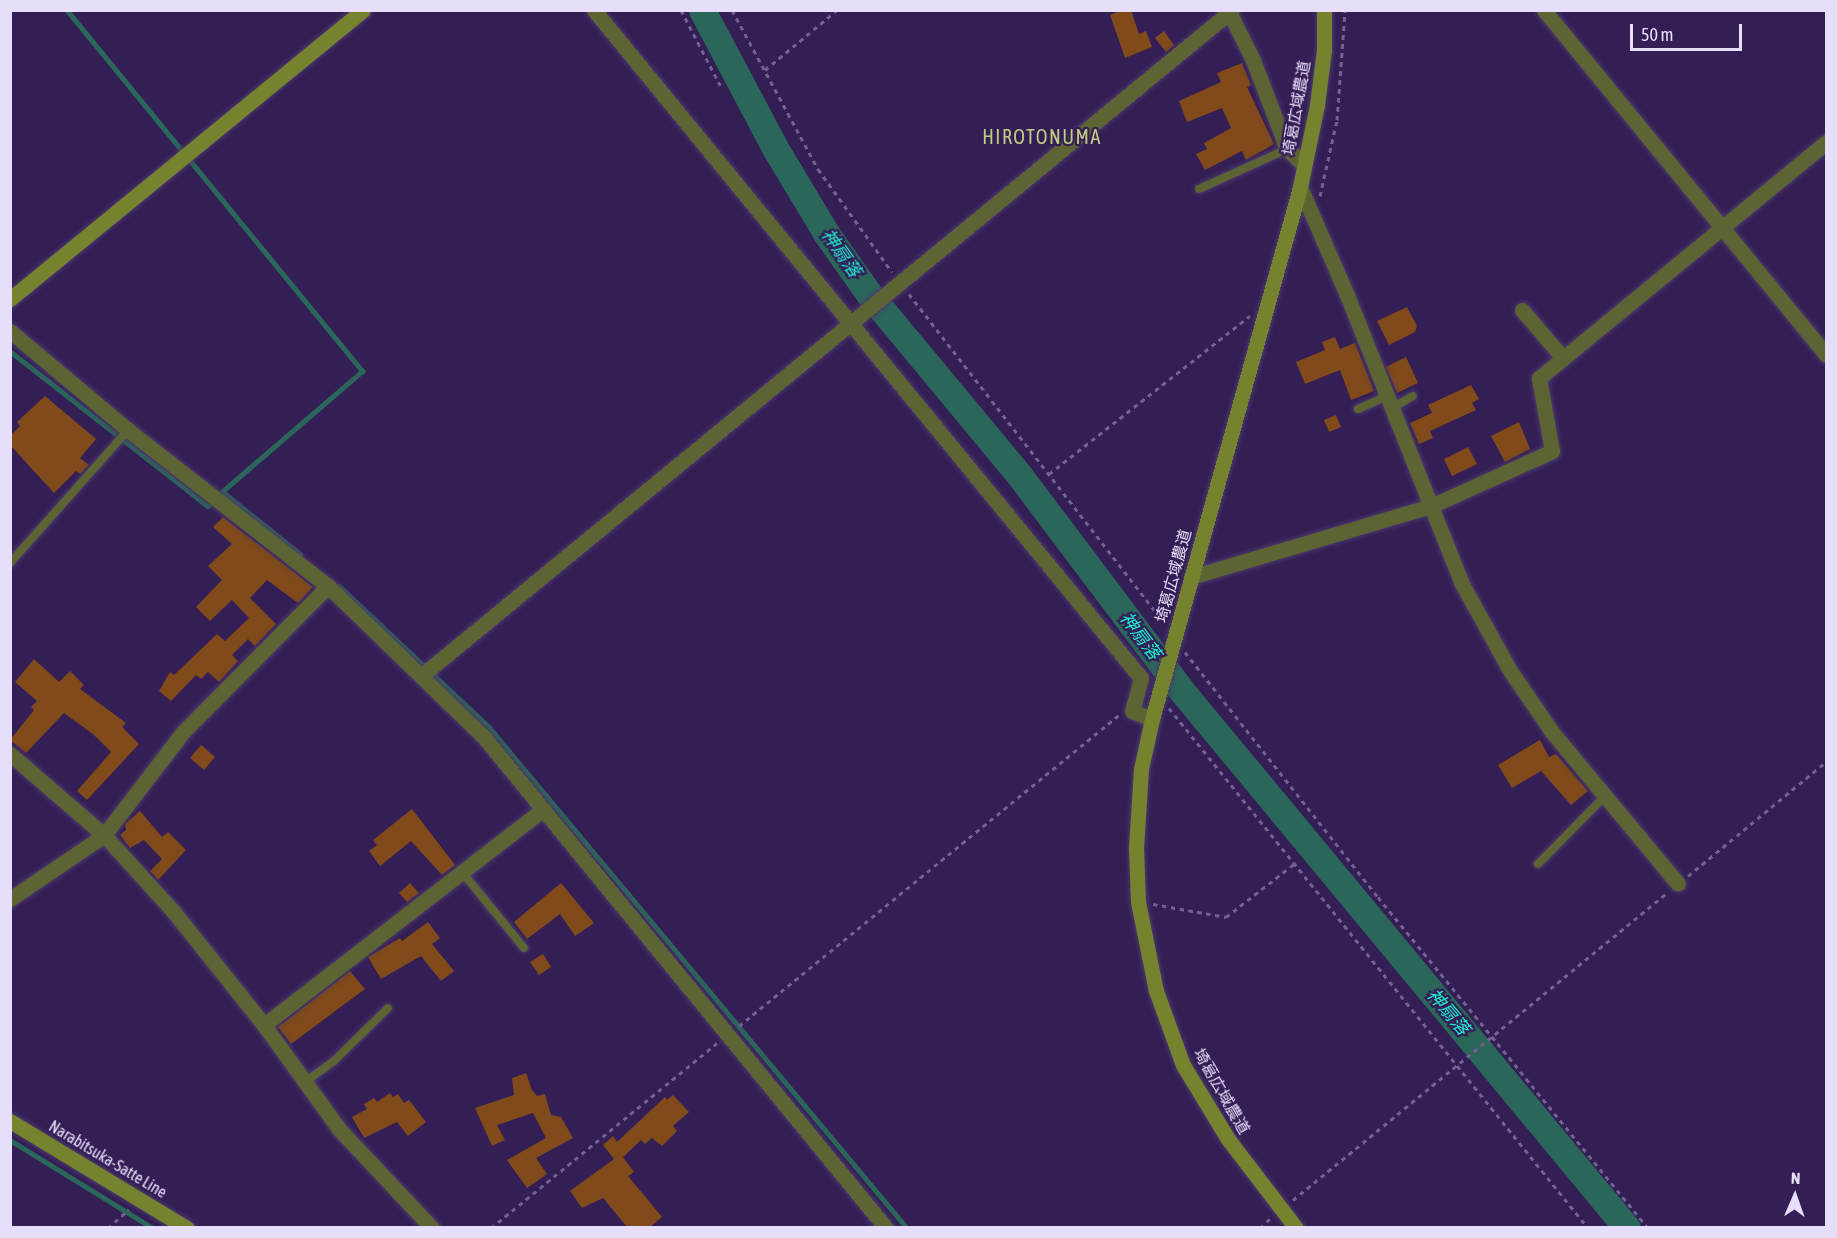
<!DOCTYPE html>
<meta charset="utf-8">
<style>
body{margin:0}
#map{position:relative;width:1837px;height:1238px;overflow:hidden;background:#331e55;font-family:"Asap Condensed","Noto Sans JP",sans-serif}
div>[style]{position:absolute}
[style*='--x']{left:calc(var(--x)*1px);top:calc(var(--y)*1px);width:calc(var(--w)*1px);rotate:calc(var(--a)*1deg)}
.stream>*{height:4.5px;margin:-2.25px;padding:0 2.25px;transform-origin:2.25px;border-radius:2.25px;background:#2b665a}
.river>*{height:27px;margin:-13.5px;padding:0 13.5px;transform-origin:13.5px;border-radius:13.5px;background:#2b665a}
.building>*{inset:0;background:#804a1b}
.path>*{height:3px;margin-top:-1.5px;transform-origin:0;background:repeating-linear-gradient(90deg,#72628f 0 4.5px,transparent 0 9px)}
.roads{filter:drop-shadow(0 0 2px #4c396c) drop-shadow(0 0 2px #4c396c)}
.lane>*{height:8px;margin:-4px;padding:0 4px;transform-origin:4px;border-radius:4px;background:#5b6432}
.street>*{height:15px;margin:-7.5px;padding:0 7.5px;transform-origin:7.5px;border-radius:7.5px;background:#5b6432}
.secondary>*{height:15px;margin:-7.5px;padding:0 7.5px;transform-origin:7.5px;border-radius:7.5px;background:#75832e}
span{translate:-50% -50%;white-space:nowrap;text-align:center;line-height:1.15;-webkit-text-stroke:4.5px #331e55;paint-order:stroke}
.street-label{font-size:16px;color:#e6defa}
.water-label{font-size:18px;color:#1defce;font-style:italic}
.quarter-label{font-size:20px;color:#bfcd82;letter-spacing:1.5px}
.frame{position:absolute;inset:0;border:12px solid #e6defa;pointer-events:none}
.north{position:absolute;left:1765px;top:1166px;width:60px;height:60px;-webkit-text-stroke:4px #331e55;paint-order:stroke;rotate:2deg;font-size:16px;font-weight:700;line-height:24px;text-align:center;color:#e6defa}
.north::after{content:'';display:block;margin:auto;width:21px;height:27px;background:#e6defa;clip-path:polygon(50% 0,100% 100%,50% 72%,0 100%)}
.scale{position:absolute;left:1630px;top:24px;width:112px;height:27px;box-sizing:border-box;border:3px solid #e6defa;border-top:0;padding-left:8px;font-size:18px;line-height:21px;white-space:nowrap;color:#e6defa;-webkit-text-stroke:4px #331e55;paint-order:stroke}
</style>
<div id="map">
<div class="stream">
<div style="--x:67;--y:10;--w:467;--a:50.7"></div>
<div style="--x:363;--y:371;--w:187;--a:139.3"></div>
<div style="--x:10;--y:351;--w:251;--a:38.1"></div>
<div style="--x:208;--y:506;--w:7;--a:-45"></div>
<div style="--x:223;--y:492;--w:99;--a:38.8"></div>
<div style="--x:339;--y:586;--w:206;--a:43.2"></div>
<div style="--x:489;--y:727;--w:652;--a:50.16"></div>
<div style="--x:10;--y:1140;--w:168;--a:31.6"></div>
</div>
<div class="river">
<div style="--x:702;--y:10;--w:156;--a:62.1"></div>
<div style="--x:775;--y:148;--w:99;--a:59"></div>
<div style="--x:826;--y:233;--w:75;--a:54.8"></div>
<div style="--x:869;--y:294;--w:236;--a:50.3"></div>
<div style="--x:1020;--y:476;--w:268;--a:53"></div>
<div style="--x:1181;--y:690;--w:699;--a:50.34"></div>
</div>
<div class="building">
<div style="clip-path:polygon(1123px 10px,1131px 10px,1139px 34px,1146px 31px,1152px 47px,1125px 58px,1110px 15px)"></div>
<div style="clip-path:polygon(1164px 31px,1174px 45px,1166px 52px,1155px 38px)"></div>
<div style="clip-path:polygon(1242px 63px,1251px 85px,1247px 87px,1274px 144px,1246px 160px,1242px 151px,1205px 170px,1196px 154px,1207px 149px,1204px 143px,1231px 128px,1222px 108px,1187px 122px,1179px 101px,1221px 82px,1217px 73px)"></div>
<div style="clip-path:polygon(1407px 307px,1417px 326px,1415px 332px,1389px 345px,1377px 321px)"></div>
<div style="clip-path:polygon(1335px 337px,1340px 349px,1355px 343px,1374px 391px,1351px 400px,1340px 370px,1305px 384px,1296px 362px,1325px 350px,1322px 342px)"></div>
<div style="clip-path:polygon(1406px 357px,1418px 383px,1397px 393px,1386px 367px)"></div>
<div style="clip-path:polygon(1471px 385px,1479px 399px,1472px 403px,1476px 410px,1430px 431px,1433px 438px,1419px 444px,1410px 423px,1432px 413px,1428px 405px)"></div>
<div style="clip-path:polygon(45px 396px,96px 439px,80px 458px,89px 465px,80px 474px,76px 471px,54px 493px,10px 445px,10px 436px,20px 426px,17px 422px)"></div>
<div style="clip-path:polygon(1336px 415px,1341px 427px,1329px 432px,1324px 420px)"></div>
<div style="clip-path:polygon(1519px 422px,1530px 449px,1505px 462px,1491px 436px)"></div>
<div style="clip-path:polygon(1468px 447px,1477px 464px,1452px 476px,1444px 459px)"></div>
<div style="clip-path:polygon(223px 517px,313px 587px,298px 603px,267px 580px,250px 598px,276px 624px,255px 646px,248px 639px,232px 655px,238px 661px,219px 682px,208px 672px,201px 679px,196px 675px,171px 701px,159px 691px,170px 672px,174px 675px,217px 634px,225px 641px,249px 618px,232px 600px,210px 621px,196px 607px,222px 580px,208px 566px,232px 544px,213px 527px)"></div>
<div style="clip-path:polygon(34px 659px,59px 682px,70px 671px,84px 685px,80px 689px,126px 723px,122px 727px,139px 744px,87px 800px,77px 791px,111px 752px,94px 735px,64px 713px,26px 753px,10px 740px,34px 710px,31px 707px,37px 701px,15px 682px)"></div>
<div style="clip-path:polygon(1540px 740px,1549px 757px,1556px 754px,1588px 791px,1571px 805px,1541px 771px,1512px 788px,1498px 765px)"></div>
<div style="clip-path:polygon(201px 745px,215px 757px,204px 770px,190px 758px)"></div>
<div style="clip-path:polygon(412px 809px,455px 865px,442px 875px,411px 841px,380px 866px,369px 851px,377px 845px,373px 840px)"></div>
<div style="clip-path:polygon(140px 811px,162px 837px,168px 832px,186px 850px,158px 880px,150px 871px,162px 859px,144px 840px,130px 848px,120px 835px,126px 830px,125px 824px)"></div>
<div style="clip-path:polygon(410px 883px,419px 893px,407px 902px,399px 893px)"></div>
<div style="clip-path:polygon(561px 883px,594px 923px,575px 936px,560px 914px,527px 939px,514px 922px)"></div>
<div style="clip-path:polygon(428px 922px,440px 938px,432px 944px,454px 971px,441px 981px,421px 956px,381px 979px,368px 957px,400px 938px,402px 941px)"></div>
<div style="clip-path:polygon(543px 954px,551px 967px,539px 975px,530px 962px)"></div>
<div style="clip-path:polygon(350px 971px,365px 989px,291px 1044px,278px 1027px)"></div>
<div style="clip-path:polygon(526px 1073px,532px 1090px,537px 1096px,545px 1094px,551px 1115px,561px 1117px,573px 1138px,536px 1158px,547px 1174px,527px 1188px,507px 1160px,546px 1138px,533px 1113px,497px 1125px,505px 1140px,492px 1146px,475px 1108px,514px 1095px,512px 1078px)"></div>
<div style="clip-path:polygon(390px 1093px,393px 1097px,398px 1094px,404px 1103px,409px 1100px,426px 1122px,408px 1136px,397px 1122px,364px 1138px,352px 1117px,367px 1109px,364px 1104px,374px 1098px,377px 1102px)"></div>
<div style="clip-path:polygon(673px 1095px,689px 1112px,673px 1126px,677px 1131px,662px 1146px,652px 1138px,645px 1144px,641px 1140px,623px 1157px,634px 1172px,628px 1176px,662px 1217px,650px 1227px,627px 1227px,603px 1198px,582px 1208px,570px 1191px,614px 1159px,603px 1145px,613px 1136px,617px 1142px,665px 1097px,667px 1100px)"></div>
</div>
<div class="path">
<div style="--x:681;--y:10;--w:85;--a:62.5"></div>
<div style="--x:732;--y:10;--w:181;--a:61.6"></div>
<div style="--x:818;--y:169;--w:127;--a:54.3"></div>
<div style="--x:765;--y:70;--w:94;--a:-39.8"></div>
<div style="--x:1320;--y:196;--w:78;--a:-77.4"></div>
<div style="--x:1337;--y:120;--w:110;--a:-85.8"></div>
<div style="--x:909;--y:294;--w:416;--a:52.2"></div>
<div style="--x:1049;--y:474;--w:256;--a:-38.2"></div>
<div style="--x:1185;--y:652;--w:312;--a:51.8"></div>
<div style="--x:1378;--y:897;--w:427;--a:50.8"></div>
<div style="--x:1169;--y:708;--w:668;--a:51.14"></div>
<div style="--x:1688;--y:876;--w:179;--a:-39.6"></div>
<div style="--x:1153;--y:904;--w:74;--a:10.1"></div>
<div style="--x:1226;--y:917;--w:86;--a:-37.9"></div>
<div style="--x:739;--y:1026;--w:491;--a:-39.3"></div>
<div style="--x:1293;--y:1200;--w:482;--a:-39.4"></div>
<div style="--x:108;--y:1228;--w:28;--a:-42"></div>
<div style="--x:491;--y:1228;--w:292;--a:-39.3"></div>
<div style="--x:1260;--y:1228;--w:16;--a:-43"></div>
</div>
<div class="roads">
<div class="lane">
<div style="--x:1199;--y:189;--w:97;--a:-24.4"></div>
<div style="--x:1392;--y:408;--w:24;--a:-30"></div>
<div style="--x:1358;--y:409;--w:32;--a:-24"></div>
<div style="--x:10;--y:563;--w:178;--a:-48.4"></div>
<div style="--x:1538;--y:864;--w:94;--a:-45.4"></div>
<div style="--x:462;--y:872;--w:98;--a:50.8"></div>
<div style="--x:305;--y:1082;--w:37;--a:-36"></div>
<div style="--x:335;--y:1060;--w:74;--a:-44.5"></div>
</div>
<div class="street">
<div style="--x:594;--y:10;--w:863;--a:50.69"></div>
<div style="--x:1141;--y:678;--w:34;--a:105"></div>
<div style="--x:1132;--y:711;--w:22;--a:22"></div>
<div style="--x:1228;--y:10;--w:56;--a:63.4"></div>
<div style="--x:1253;--y:60;--w:95;--a:69.1"></div>
<div style="--x:1287;--y:149;--w:23;--a:43"></div>
<div style="--x:1544;--y:10;--w:446;--a:50.7"></div>
<div style="--x:1300;--y:187;--w:118;--a:66.5"></div>
<div style="--x:1347;--y:295;--w:309;--a:68.3"></div>
<div style="--x:1461;--y:582;--w:99;--a:61.1"></div>
<div style="--x:1509;--y:669;--w:76;--a:55.7"></div>
<div style="--x:1552;--y:732;--w:197;--a:50.3"></div>
<div style="--x:1522;--y:310;--w:63;--a:49.5"></div>
<div style="--x:10;--y:331;--w:154;--a:40"></div>
<div style="--x:128;--y:430;--w:254;--a:38"></div>
<div style="--x:328;--y:586;--w:216;--a:44.1"></div>
<div style="--x:483;--y:736;--w:636;--a:50.68"></div>
<div style="--x:1191;--y:577;--w:250;--a:-16.5"></div>
<div style="--x:1431;--y:506;--w:133;--a:-24.4"></div>
<div style="--x:1552;--y:451;--w:74;--a:-100.1"></div>
<div style="--x:1539;--y:378;--w:372;--a:-39.4"></div>
<div style="--x:421;--y:676;--w:1049;--a:-39.39"></div>
<div style="--x:10;--y:754;--w:124;--a:40.8"></div>
<div style="--x:104;--y:835;--w:130;--a:-52.5"></div>
<div style="--x:183;--y:732;--w:206;--a:-45.2"></div>
<div style="--x:10;--y:899;--w:114;--a:-34.2"></div>
<div style="--x:104;--y:835;--w:103;--a:47.8"></div>
<div style="--x:173;--y:911;--w:146;--a:51.4"></div>
<div style="--x:264;--y:1025;--w:128;--a:54.2"></div>
<div style="--x:339;--y:1129;--w:136;--a:46.8"></div>
<div style="--x:264;--y:1025;--w:353;--a:-37.7"></div>
</div>
<div class="secondary">
<div style="--x:10;--y:299;--w:456;--a:-39.3"></div>
<div style="--x:10;--y:1121;--w:207;--a:31.2"></div>
<div style="--x:1296;--y:1228;--w:112;--a:-127.4"></div>
<div style="--x:1228;--y:1139;--w:87;--a:-121.3"></div>
<div style="--x:1183;--y:1065;--w:79;--a:-110"></div>
<div style="--x:1156;--y:991;--w:91;--a:-101.4"></div>
<div style="--x:1138;--y:902;--w:54;--a:-92.1"></div>
<div style="--x:1136;--y:848;--w:79;--a:-86.4"></div>
<div style="--x:1141;--y:769;--w:51;--a:-77.6"></div>
<div style="--x:1152;--y:719;--w:552;--a:-74.45"></div>
<div style="--x:1300;--y:187;--w:84;--a:-78.3"></div>
<div style="--x:1317;--y:105;--w:55;--a:-82.7"></div>
<div style="--x:1324;--y:50;--w:40;--a:-90"></div>
</div>
</div>
<div class="street-label">
<span style="left:1296px;top:108px;rotate:-80deg">埼葛広域農道</span>
<span style="left:1173px;top:576px;rotate:-75deg">埼葛広域農道</span>
<span style="left:1222px;top:1091px;rotate:60deg">埼葛広域農道</span>
<span style="left:108px;top:1159px;rotate:31deg">Narabitsuka-Satte Line</span>
</div>
<div class="water-label">
<span style="left:841px;top:253px;rotate:55deg">神扇落</span>
<span style="left:1140px;top:636px;rotate:53deg">神扇落</span>
<span style="left:1448px;top:1012px;rotate:50deg">神扇落</span>
</div>
<div class="quarter-label">
<span style="left:1042px;top:136px">HIROTONUMA</span>
</div>
<div class="frame"></div>
<div class="north">N</div>
<div class="scale">50 m</div>
</div>
